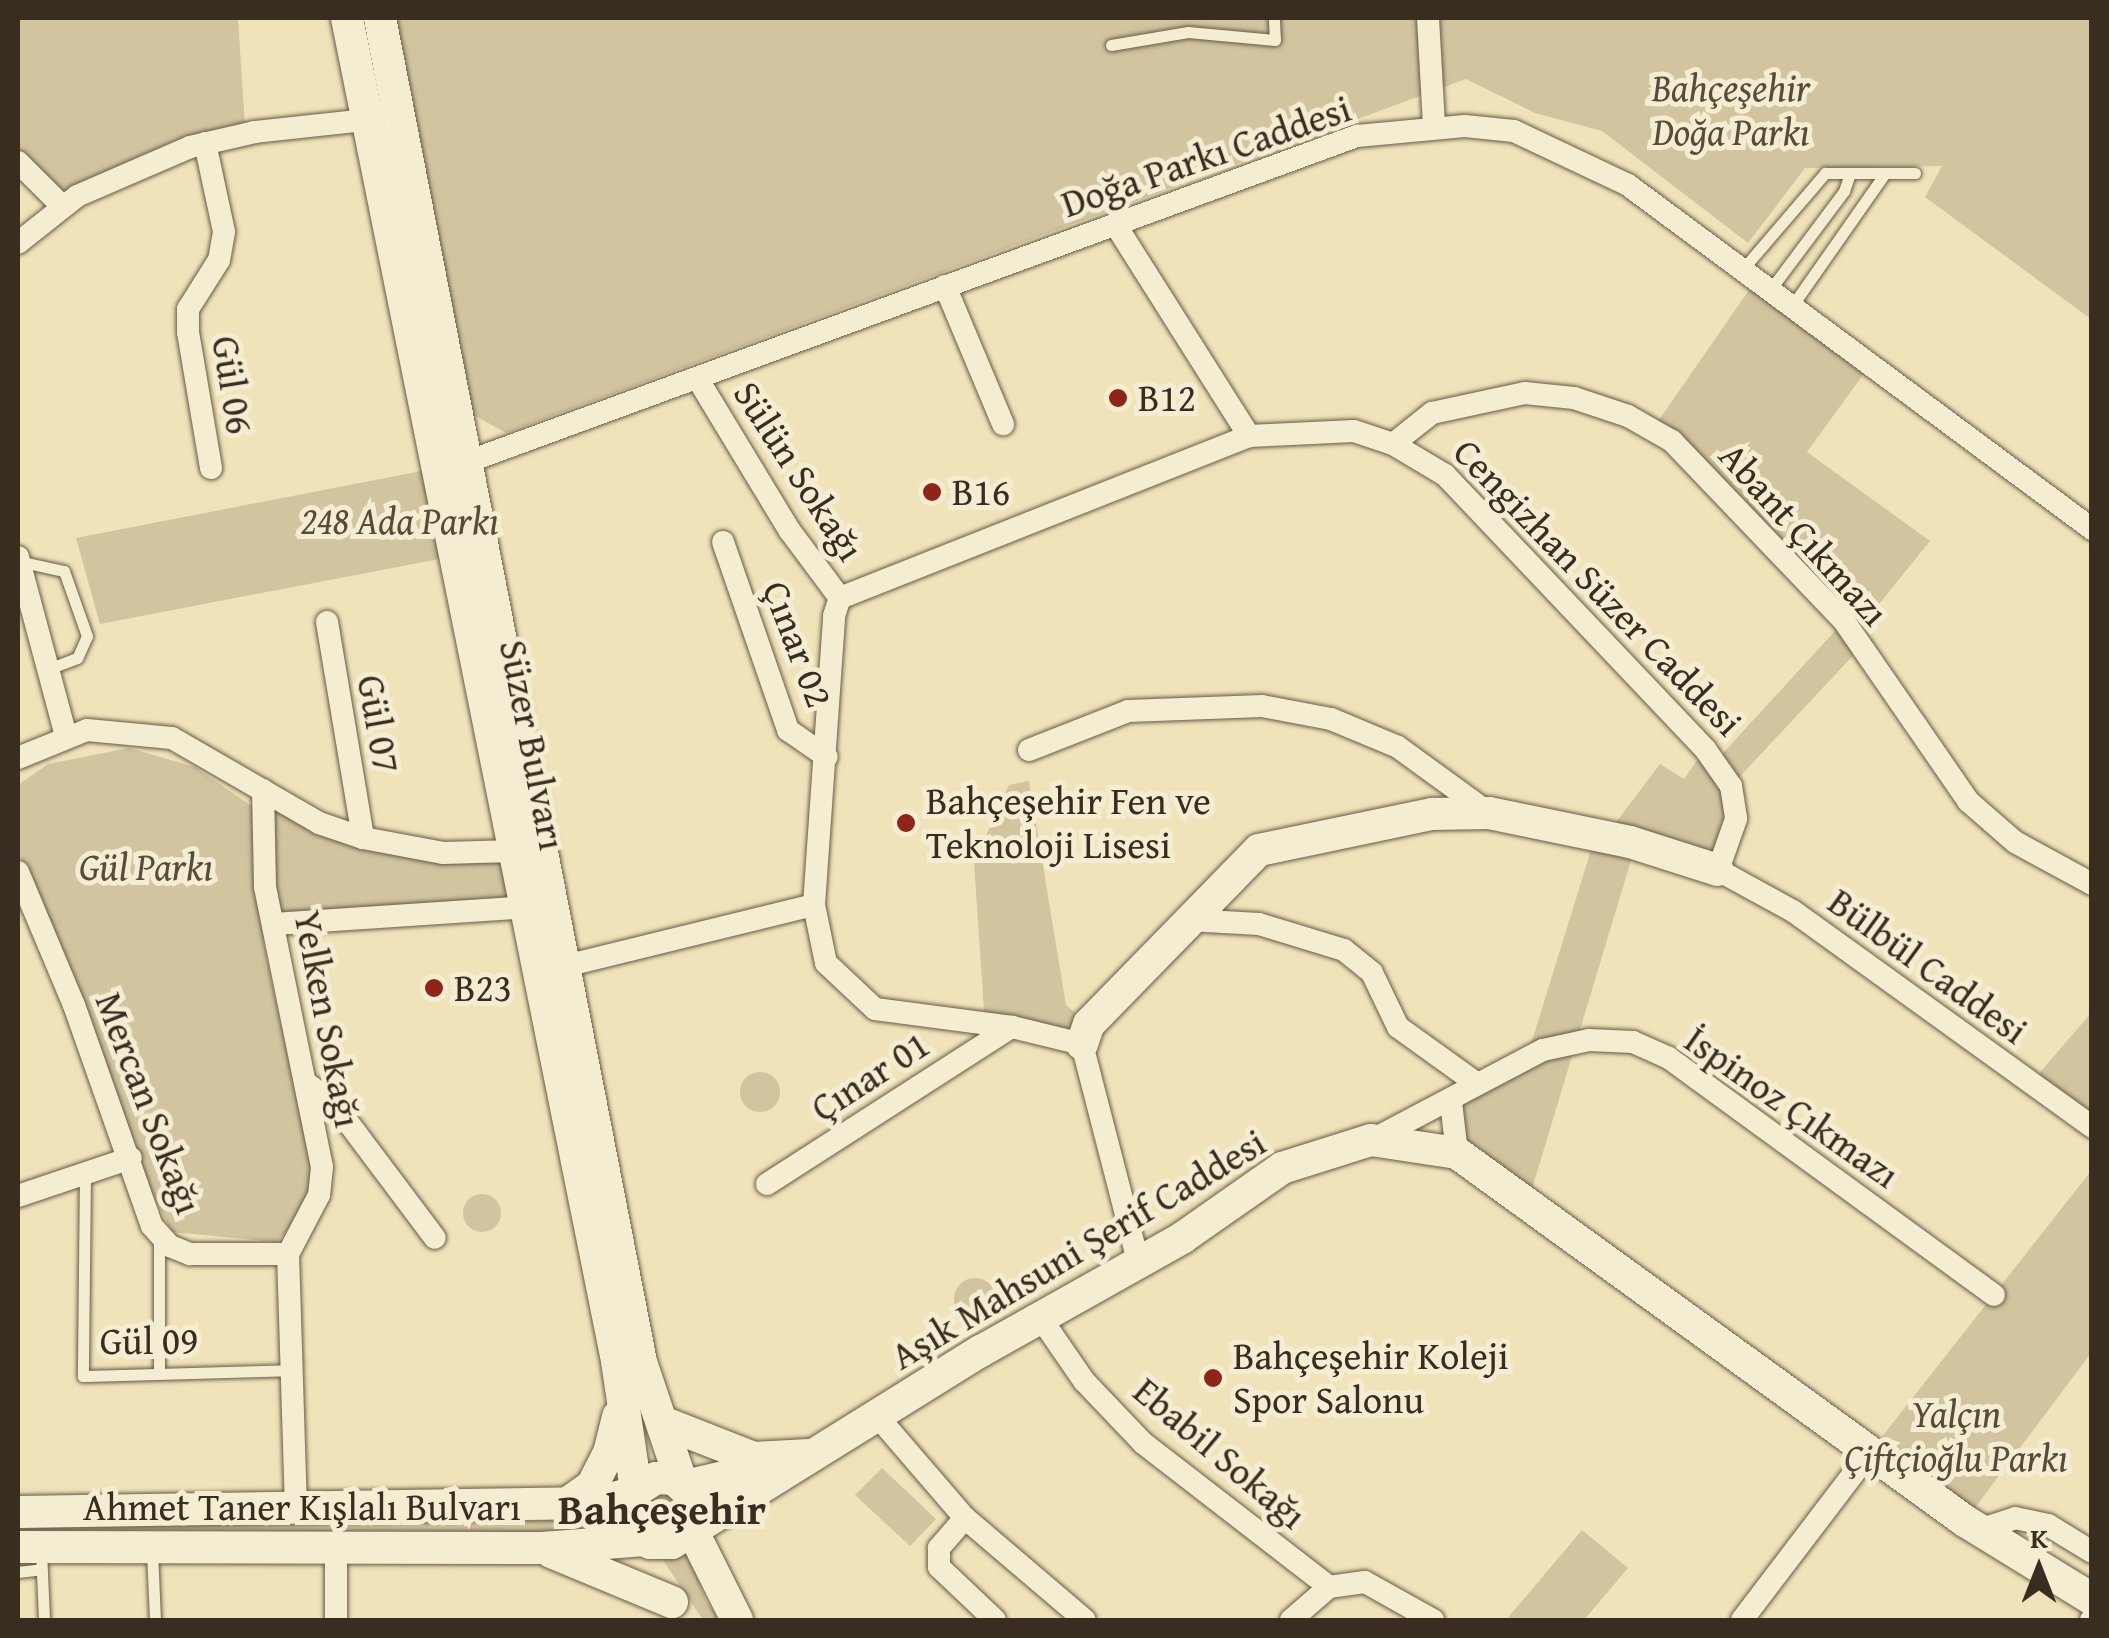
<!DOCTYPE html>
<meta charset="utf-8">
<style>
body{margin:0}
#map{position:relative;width:2109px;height:1638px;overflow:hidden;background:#f0e3b9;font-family:"Gentium Book Plus",serif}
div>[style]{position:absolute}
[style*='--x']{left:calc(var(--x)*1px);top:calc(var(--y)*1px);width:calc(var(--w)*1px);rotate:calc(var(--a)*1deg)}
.green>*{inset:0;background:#d1c49f}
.round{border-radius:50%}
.water>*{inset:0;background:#b1a585}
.roads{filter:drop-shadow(0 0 2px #665a46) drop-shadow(0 0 2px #665a46)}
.lane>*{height:11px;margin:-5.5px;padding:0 5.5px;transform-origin:5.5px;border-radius:5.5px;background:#f5edd2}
.street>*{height:22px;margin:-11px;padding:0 11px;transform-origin:11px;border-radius:11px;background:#f5edd2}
.secondary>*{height:32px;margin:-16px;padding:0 16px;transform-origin:16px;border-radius:16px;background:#f5edd2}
.dots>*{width:28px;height:28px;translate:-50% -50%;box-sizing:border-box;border:5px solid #f5edd2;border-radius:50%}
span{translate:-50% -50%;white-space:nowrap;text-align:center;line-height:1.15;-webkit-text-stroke:10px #f5edd2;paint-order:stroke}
.park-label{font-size:38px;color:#574b39;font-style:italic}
.street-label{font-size:38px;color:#382d20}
.poi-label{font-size:38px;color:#382d20}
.left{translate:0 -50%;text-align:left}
.quarter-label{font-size:42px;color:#382d20;font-weight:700}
.frame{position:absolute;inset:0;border:20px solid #382d20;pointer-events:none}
.north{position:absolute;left:1989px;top:1518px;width:100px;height:100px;-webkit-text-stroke:8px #f5edd2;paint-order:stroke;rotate:0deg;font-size:28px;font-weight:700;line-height:40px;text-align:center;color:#382d20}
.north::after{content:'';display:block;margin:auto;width:35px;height:45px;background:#382d20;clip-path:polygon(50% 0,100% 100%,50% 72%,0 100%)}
</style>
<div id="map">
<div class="green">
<div style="clip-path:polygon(18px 18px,238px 18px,245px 127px,144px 154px,65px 194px,18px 155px)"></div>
<div style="clip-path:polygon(391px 18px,2091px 18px,2091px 319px,1925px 197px,1942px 166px,1805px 168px,1748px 243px,1602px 131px,1535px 113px,1466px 79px,506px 433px,472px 414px)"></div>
<div style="clip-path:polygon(1756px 280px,1870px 365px,1807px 452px,1930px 541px,1854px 635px,1861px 647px,1731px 786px,1718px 870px,1636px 844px,1528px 1202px,1457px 1153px,1451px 1102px,1527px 1057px,1596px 834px,1614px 825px,1660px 764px,1684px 779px,1705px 749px,1715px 762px,1844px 621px,1652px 430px)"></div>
<div style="clip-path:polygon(437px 468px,455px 556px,100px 624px,76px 538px)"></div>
<div style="clip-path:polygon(129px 748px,195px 767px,253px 807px,264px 946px,314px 1180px,298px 1217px,277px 1242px,172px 1232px,145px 1180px,93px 1024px,18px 852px,18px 785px,48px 764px)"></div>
<div style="clip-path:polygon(1029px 781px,1066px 1005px,1089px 1024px,1082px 1044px,985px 1025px,974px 862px,1009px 785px)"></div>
<div style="clip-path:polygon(263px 790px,363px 838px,514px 851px,526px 907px,273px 924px)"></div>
<div style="clip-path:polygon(2091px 1013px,2091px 1127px,2031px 1083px)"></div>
<div class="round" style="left:740px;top:1072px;width:40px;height:40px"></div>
<div style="clip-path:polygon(2091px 1171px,2091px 1353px,1965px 1521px,1870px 1452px)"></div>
<div class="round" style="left:463px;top:1194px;width:38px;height:38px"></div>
<div class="round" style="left:954px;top:1278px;width:42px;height:42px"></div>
<div style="clip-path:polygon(882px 1468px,936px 1519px,910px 1546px,855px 1495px)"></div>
<div style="clip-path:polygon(594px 1509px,598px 1532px,31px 1530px,31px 1523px,539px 1521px)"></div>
<div style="clip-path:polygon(1582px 1530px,1628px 1568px,1584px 1620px,1506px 1620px)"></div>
<div style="clip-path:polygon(685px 1544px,706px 1601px,720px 1620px,703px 1620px,657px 1551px)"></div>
</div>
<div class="water">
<div style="clip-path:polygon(651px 1489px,680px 1498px,673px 1520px,662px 1524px,646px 1516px)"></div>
</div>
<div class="roads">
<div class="lane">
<div style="--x:1111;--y:45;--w:78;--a:-9.6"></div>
<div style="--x:1188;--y:32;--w:87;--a:5.3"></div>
<div style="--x:1275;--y:40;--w:22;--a:-93"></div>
<div style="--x:1742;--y:270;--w:128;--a:-49.4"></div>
<div style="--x:1825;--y:173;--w:90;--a:0"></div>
<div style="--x:1770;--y:290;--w:124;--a:-53.2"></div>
<div style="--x:1844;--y:191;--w:18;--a:-71"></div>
<div style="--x:1792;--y:306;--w:162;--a:-55"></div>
<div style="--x:18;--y:561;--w:47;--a:12.3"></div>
<div style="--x:64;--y:571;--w:69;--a:70.5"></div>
<div style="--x:87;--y:636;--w:24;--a:114"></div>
<div style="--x:77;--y:658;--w:31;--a:159"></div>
<div style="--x:85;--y:1172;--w:204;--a:90.6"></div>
<div style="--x:83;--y:1376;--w:209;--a:-1.6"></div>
<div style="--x:159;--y:1373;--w:139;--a:-90"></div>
<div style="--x:41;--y:1550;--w:70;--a:87.5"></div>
<div style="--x:152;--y:1551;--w:69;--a:87.5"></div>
<div style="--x:18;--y:1572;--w:23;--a:-7"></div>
</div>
<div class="street">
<div style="--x:1428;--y:18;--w:108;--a:86.8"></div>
<div style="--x:205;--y:143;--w:91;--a:77.9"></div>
<div style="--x:224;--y:232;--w:28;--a:100"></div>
<div style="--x:219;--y:260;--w:58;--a:122.3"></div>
<div style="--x:188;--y:309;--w:23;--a:90"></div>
<div style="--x:188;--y:332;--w:138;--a:80.4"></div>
<div style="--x:18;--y:162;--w:62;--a:45"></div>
<div style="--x:1115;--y:224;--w:251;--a:57.7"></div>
<div style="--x:18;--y:243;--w:75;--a:-38.5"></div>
<div style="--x:77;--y:196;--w:123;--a:-23.4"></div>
<div style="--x:190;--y:147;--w:67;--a:-13"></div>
<div style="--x:255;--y:132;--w:111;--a:-6.2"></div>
<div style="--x:945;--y:286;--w:150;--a:67.2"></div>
<div style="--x:699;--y:381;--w:175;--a:58.8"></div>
<div style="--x:790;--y:531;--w:84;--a:53.3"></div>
<div style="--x:1393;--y:444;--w:50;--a:-38.5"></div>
<div style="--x:1432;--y:413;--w:95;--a:-12.1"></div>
<div style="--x:1525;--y:393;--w:49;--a:5.8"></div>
<div style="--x:1574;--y:398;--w:57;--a:18.4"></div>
<div style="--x:1628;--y:416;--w:51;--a:29.6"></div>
<div style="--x:1672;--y:441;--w:249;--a:46.3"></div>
<div style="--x:1844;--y:621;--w:219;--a:55.4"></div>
<div style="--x:1968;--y:801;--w:62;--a:41.1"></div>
<div style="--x:2015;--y:842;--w:88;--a:28.6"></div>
<div style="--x:456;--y:466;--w:960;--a:-20.12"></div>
<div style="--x:1357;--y:136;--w:108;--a:-5.3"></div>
<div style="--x:1465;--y:126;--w:49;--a:5.8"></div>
<div style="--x:1514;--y:131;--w:126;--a:25.3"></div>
<div style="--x:1628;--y:185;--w:578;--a:36.55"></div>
<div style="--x:723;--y:542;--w:199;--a:70.9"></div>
<div style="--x:788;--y:730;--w:47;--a:34.7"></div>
<div style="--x:18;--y:557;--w:185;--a:75"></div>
<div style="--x:327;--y:622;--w:219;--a:80.5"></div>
<div style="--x:1029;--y:750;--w:106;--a:-21.5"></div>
<div style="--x:1128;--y:711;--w:134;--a:-2.1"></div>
<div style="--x:1262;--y:706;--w:70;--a:10.7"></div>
<div style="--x:1331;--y:719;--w:73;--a:22.7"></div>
<div style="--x:1398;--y:747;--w:112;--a:36"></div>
<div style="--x:18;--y:758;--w:74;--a:-22.1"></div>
<div style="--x:87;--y:730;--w:85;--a:5.4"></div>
<div style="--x:172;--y:738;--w:170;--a:30"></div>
<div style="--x:319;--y:823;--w:46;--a:18.8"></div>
<div style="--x:363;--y:838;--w:81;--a:10.6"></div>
<div style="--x:443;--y:853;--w:71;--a:-1.6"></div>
<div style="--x:263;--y:790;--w:97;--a:88.8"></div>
<div style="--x:265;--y:887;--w:286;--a:78.5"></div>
<div style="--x:322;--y:1167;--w:28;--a:96"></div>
<div style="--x:319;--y:1195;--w:67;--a:117.7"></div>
<div style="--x:18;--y:872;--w:144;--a:67.2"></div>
<div style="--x:74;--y:1005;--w:234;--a:70.6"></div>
<div style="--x:152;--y:1226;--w:27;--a:48"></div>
<div style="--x:170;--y:1246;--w:22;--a:22"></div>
<div style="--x:190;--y:1254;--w:98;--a:0"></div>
<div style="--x:1188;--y:920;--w:71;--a:3.2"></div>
<div style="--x:1259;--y:924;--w:89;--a:17"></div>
<div style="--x:1344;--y:950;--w:36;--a:39"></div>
<div style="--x:1372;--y:973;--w:60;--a:64.3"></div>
<div style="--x:1398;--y:1027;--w:96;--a:35.7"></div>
<div style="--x:273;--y:924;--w:254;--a:-3.8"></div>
<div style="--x:565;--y:966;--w:256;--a:-13.8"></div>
<div style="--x:305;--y:1082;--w:38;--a:37"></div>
<div style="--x:335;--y:1105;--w:166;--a:53.1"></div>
<div style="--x:1451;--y:1102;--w:51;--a:83.3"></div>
<div style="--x:1372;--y:1140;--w:193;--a:-27.8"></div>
<div style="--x:1543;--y:1050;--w:47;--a:-12.3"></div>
<div style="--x:1589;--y:1040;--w:44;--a:2.6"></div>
<div style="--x:1633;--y:1042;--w:39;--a:24"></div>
<div style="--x:1669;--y:1058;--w:402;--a:36.1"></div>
<div style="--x:767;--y:1184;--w:291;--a:-32.7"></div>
<div style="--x:18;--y:1196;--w:119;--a:-18.6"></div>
<div style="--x:288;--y:1254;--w:255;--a:88.2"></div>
<div style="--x:1137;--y:1257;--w:220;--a:-104.5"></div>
<div style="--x:1082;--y:1044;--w:72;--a:-166.3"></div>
<div style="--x:1012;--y:1027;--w:138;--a:-172.5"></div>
<div style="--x:875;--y:1009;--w:67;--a:-136.8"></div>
<div style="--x:826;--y:963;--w:59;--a:-101.7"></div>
<div style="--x:814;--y:905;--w:290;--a:-86"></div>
<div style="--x:834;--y:616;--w:19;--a:-72"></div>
<div style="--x:840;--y:598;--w:440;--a:-21.6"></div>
<div style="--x:1249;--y:436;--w:105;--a:-2.7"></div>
<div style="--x:1354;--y:431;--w:41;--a:18.4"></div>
<div style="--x:1393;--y:444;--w:61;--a:30.8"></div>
<div style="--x:1445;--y:475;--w:378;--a:46.5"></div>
<div style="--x:1705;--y:749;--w:45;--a:54.9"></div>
<div style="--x:1731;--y:786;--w:33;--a:81"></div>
<div style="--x:1736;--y:819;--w:54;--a:109.4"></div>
<div style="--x:1718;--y:870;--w:85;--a:28.7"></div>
<div style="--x:1793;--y:911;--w:369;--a:35.8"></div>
<div style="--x:1040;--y:1317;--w:78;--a:55.5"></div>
<div style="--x:1084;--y:1381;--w:86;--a:46.4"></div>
<div style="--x:1143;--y:1443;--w:235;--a:37.7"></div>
<div style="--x:878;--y:1417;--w:133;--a:49.3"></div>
<div style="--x:965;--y:1518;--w:157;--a:40.4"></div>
<div style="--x:965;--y:1518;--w:40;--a:131"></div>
<div style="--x:939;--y:1548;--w:19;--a:90"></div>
<div style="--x:939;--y:1567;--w:77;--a:43.4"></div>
<div style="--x:1982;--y:1529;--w:35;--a:-18"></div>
<div style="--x:2015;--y:1518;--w:34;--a:12"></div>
<div style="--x:2048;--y:1525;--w:52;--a:31.5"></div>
<div style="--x:336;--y:1547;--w:73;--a:90"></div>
<div style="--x:1291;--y:1620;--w:50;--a:-41"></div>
<div style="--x:1329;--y:1587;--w:36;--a:-8"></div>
<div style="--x:1365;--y:1582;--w:78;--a:29.2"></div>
<div style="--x:1742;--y:1620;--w:211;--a:-52.7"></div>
<div style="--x:2091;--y:1620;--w:1;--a:0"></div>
</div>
<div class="secondary">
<div style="--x:347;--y:18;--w:1370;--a:78.63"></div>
<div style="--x:617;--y:1361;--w:129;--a:81.6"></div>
<div style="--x:380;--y:18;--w:1369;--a:79.01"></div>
<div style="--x:641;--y:1362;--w:129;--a:71.4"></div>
<div style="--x:1082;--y:1044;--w:21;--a:-71"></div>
<div style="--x:1089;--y:1024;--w:243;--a:-45.7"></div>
<div style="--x:1259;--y:850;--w:177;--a:-11.8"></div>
<div style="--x:1432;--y:814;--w:57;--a:-1"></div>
<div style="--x:1489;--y:813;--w:144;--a:11.6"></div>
<div style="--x:1630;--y:842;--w:92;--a:17.7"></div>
<div style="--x:662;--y:1422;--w:99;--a:21.4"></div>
<div style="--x:754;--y:1458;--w:55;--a:-3.1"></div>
<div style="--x:685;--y:1486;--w:92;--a:-13.1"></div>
<div style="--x:569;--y:1502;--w:28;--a:-35"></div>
<div style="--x:592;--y:1486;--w:37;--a:-63"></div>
<div style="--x:609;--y:1453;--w:38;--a:-76"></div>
<div style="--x:18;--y:1512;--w:577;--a:-0.89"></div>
<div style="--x:595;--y:1503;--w:39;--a:-15"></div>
<div style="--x:693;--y:1525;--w:27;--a:-88"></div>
<div style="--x:694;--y:1498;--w:28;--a:-136"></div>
<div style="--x:674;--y:1479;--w:18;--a:-177"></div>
<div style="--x:656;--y:1478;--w:27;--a:147"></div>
<div style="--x:633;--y:1493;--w:35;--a:92"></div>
<div style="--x:632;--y:1528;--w:23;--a:40"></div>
<div style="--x:650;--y:1543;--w:22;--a:0"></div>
<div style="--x:672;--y:1543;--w:364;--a:-31.9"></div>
<div style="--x:981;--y:1351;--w:231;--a:-29.3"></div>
<div style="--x:1182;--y:1238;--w:122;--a:-35"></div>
<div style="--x:1282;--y:1168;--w:93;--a:-17.5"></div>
<div style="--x:1371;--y:1140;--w:87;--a:8.6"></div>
<div style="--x:1457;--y:1153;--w:627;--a:35.92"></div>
<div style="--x:1965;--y:1521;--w:149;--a:31.6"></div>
<div style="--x:691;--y:1528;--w:103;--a:63.4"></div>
<div style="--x:18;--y:1547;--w:524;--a:0.11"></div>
<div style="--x:542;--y:1548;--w:103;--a:-4.4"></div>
<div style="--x:551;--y:1552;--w:131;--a:22.5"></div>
</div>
</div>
<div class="dots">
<div style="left:1118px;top:398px;background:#8f2418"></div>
<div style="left:932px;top:492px;background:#8f2418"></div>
<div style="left:906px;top:823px;background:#8f2418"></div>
<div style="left:434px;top:988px;background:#8f2418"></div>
<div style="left:1213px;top:1378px;background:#8f2418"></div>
</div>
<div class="park-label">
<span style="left:1731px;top:110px">Bahçeşehir<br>Doğa Parkı</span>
<span style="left:400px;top:521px">248 Ada Parkı</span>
<span style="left:146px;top:867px">Gül Parkı</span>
<span style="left:1956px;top:1436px">Yalçın<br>Çiftçioğlu Parkı</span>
</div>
<div class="street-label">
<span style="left:1206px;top:156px;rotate:-19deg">Doğa Parkı Caddesi</span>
<span style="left:233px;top:385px;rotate:81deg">Gül 06</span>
<span style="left:799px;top:471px;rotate:57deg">Sülün Sokağı</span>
<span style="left:1804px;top:534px;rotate:48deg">Abant Çıkmazı</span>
<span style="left:1598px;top:587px;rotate:46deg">Cengizhan Süzer Caddesi</span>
<span style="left:798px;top:644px;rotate:69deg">Çınar 02</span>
<span style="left:379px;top:724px;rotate:80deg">Gül 07</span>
<span style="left:533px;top:745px;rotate:79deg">Süzer Bulvarı</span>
<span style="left:1928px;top:966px;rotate:36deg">Bülbül Caddesi</span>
<span style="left:328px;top:1019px;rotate:79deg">Yelken Sokağı</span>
<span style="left:870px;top:1076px;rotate:-33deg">Çınar 01</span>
<span style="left:149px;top:1103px;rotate:69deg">Mercan Sokağı</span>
<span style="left:1792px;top:1107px;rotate:35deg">İspinoz Çıkmazı</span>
<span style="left:1078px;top:1249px;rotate:-31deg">Aşık Mahsuni Şerif Caddesi</span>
<span style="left:149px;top:1341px">Gül 09</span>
<span style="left:1220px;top:1453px;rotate:40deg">Ebabil Sokağı</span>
<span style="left:302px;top:1507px">Ahmet Taner Kışlalı Bulvarı</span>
</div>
<div class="poi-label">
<span class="left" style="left:1138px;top:398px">B12</span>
<span class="left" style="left:952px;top:492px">B16</span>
<span class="left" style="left:926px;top:823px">Bahçeşehir Fen ve<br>Teknoloji Lisesi</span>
<span class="left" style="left:454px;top:988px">B23</span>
<span class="left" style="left:1233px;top:1378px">Bahçeşehir Koleji<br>Spor Salonu</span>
</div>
<div class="quarter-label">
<span style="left:662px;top:1509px">Bahçeşehir</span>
</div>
<div class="frame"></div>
<div class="north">K</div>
</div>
